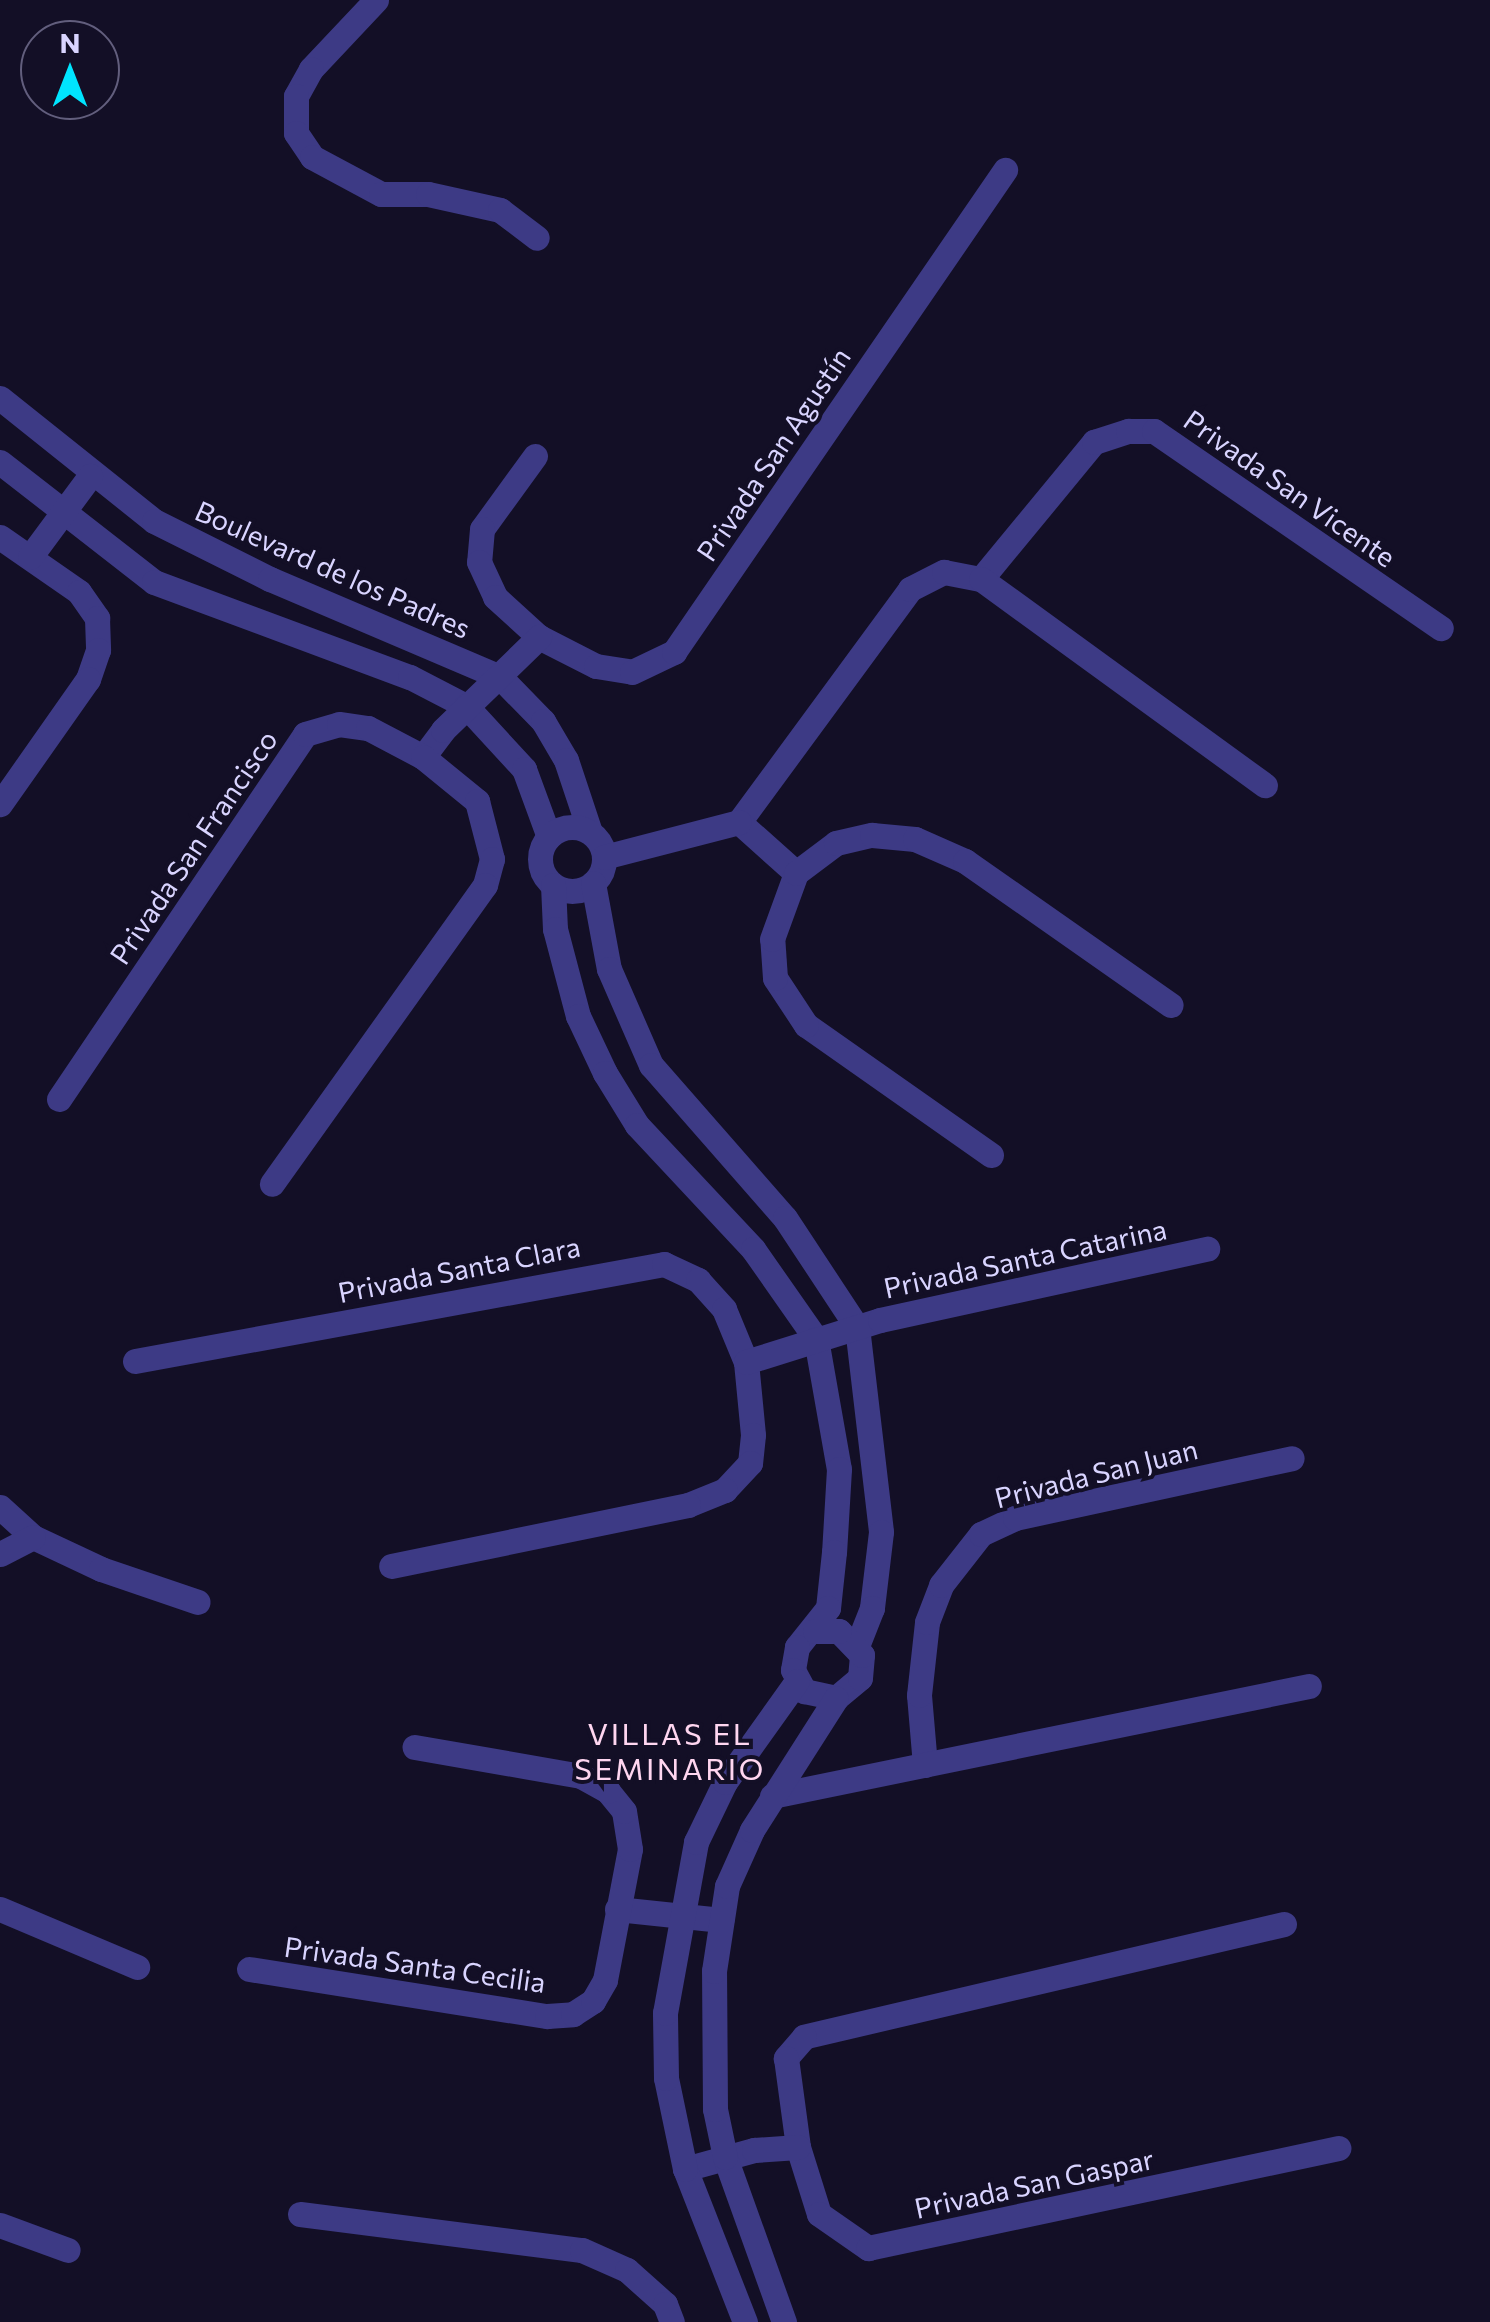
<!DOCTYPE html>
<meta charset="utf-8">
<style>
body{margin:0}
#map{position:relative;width:1490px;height:2322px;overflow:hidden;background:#130f26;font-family:Commissioner,sans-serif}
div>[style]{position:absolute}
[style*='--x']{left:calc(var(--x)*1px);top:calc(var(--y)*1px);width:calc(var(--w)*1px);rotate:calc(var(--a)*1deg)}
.street>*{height:25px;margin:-12.5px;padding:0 12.5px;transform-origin:12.5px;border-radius:12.5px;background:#3d3a85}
.street>.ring{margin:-12.5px;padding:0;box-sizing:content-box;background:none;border:25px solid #3d3a85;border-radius:50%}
span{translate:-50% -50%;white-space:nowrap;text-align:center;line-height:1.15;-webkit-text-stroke:8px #130f26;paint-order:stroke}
.street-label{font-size:28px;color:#d9d4ff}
.neighbourhood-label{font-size:30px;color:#ffd6f0;letter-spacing:2.5px}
.north{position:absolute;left:20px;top:20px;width:100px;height:100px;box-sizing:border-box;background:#130f26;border:2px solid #625e7d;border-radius:50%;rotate:0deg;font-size:28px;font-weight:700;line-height:40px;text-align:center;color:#d9d4ff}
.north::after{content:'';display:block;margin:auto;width:35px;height:45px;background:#00e5ff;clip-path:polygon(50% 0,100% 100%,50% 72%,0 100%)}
</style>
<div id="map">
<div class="street">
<div style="--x:376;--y:0;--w:95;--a:133.3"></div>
<div style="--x:311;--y:69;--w:31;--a:119"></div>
<div style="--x:296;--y:96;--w:37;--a:90"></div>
<div style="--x:296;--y:133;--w:29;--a:56"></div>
<div style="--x:312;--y:157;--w:78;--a:28.2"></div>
<div style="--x:381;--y:194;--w:47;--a:0"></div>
<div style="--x:428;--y:194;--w:74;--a:12.5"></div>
<div style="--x:500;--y:210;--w:46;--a:37.1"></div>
<div style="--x:0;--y:398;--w:197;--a:38.6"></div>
<div style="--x:154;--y:521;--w:130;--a:26.6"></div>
<div style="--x:270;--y:579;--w:250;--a:23.1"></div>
<div style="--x:500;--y:677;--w:62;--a:45.7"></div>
<div style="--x:543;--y:721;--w:45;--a:59.5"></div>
<div style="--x:566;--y:760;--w:76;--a:71.6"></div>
<div style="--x:535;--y:456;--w:90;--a:126"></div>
<div style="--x:482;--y:529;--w:33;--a:95"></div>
<div style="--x:479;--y:562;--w:38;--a:65"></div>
<div style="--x:495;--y:597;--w:59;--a:42.3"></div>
<div style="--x:539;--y:637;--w:64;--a:27"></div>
<div style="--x:596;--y:666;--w:36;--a:9"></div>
<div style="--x:632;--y:672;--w:47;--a:-25.5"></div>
<div style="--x:674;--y:652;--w:585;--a:-55.52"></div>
<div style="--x:0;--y:462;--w:195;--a:37.9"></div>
<div style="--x:154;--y:582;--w:273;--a:20.4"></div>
<div style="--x:410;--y:677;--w:63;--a:27.4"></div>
<div style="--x:466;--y:706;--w:86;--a:47.4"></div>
<div style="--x:524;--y:769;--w:72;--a:69.8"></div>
<div style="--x:0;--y:537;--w:96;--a:34.8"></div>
<div style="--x:79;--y:592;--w:32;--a:55"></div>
<div style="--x:97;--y:618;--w:32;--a:88"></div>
<div style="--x:98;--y:650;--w:31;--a:109"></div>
<div style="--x:88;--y:679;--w:153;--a:125.1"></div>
<div style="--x:30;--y:557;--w:101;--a:-53.5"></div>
<div style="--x:981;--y:579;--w:178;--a:-50.5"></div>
<div style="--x:1094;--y:442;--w:36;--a:-18"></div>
<div style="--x:1128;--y:431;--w:26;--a:0"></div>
<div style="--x:1154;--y:431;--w:348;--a:34.5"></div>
<div style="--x:423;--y:757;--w:34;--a:-53"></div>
<div style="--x:443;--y:730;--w:134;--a:-44.1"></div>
<div style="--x:739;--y:822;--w:289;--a:-53.7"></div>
<div style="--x:910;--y:589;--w:38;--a:-27"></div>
<div style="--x:944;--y:572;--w:38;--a:11"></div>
<div style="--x:981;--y:579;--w:351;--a:36"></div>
<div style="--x:739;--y:822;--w:76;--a:41.8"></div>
<div class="ring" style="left:540px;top:827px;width:39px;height:39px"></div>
<div style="--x:604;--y:857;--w:139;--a:-14.5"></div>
<div style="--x:593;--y:883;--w:87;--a:79.5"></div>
<div style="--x:609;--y:969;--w:105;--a:66.4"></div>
<div style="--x:651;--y:1065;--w:203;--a:48.8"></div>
<div style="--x:785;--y:1218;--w:131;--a:56.6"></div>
<div style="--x:857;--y:1327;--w:206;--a:83.3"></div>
<div style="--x:881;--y:1532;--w:77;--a:96.8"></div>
<div style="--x:872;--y:1608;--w:41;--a:111.5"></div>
<div style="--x:553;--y:885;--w:44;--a:87.4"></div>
<div style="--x:555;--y:929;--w:90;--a:75.2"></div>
<div style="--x:578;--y:1016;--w:63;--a:64.7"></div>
<div style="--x:605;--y:1073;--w:61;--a:58.4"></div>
<div style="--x:637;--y:1125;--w:170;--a:46.9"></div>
<div style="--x:753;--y:1249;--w:110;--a:55"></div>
<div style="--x:816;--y:1339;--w:132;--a:80"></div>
<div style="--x:839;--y:1469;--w:83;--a:93.4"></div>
<div style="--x:834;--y:1552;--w:56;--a:96.1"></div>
<div style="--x:828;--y:1608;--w:50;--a:128.5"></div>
<div style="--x:797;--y:1647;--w:23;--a:100"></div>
<div style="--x:793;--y:1670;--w:24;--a:62"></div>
<div style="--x:804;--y:1691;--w:33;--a:12"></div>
<div style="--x:836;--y:1698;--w:31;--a:-40"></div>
<div style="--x:860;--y:1678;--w:23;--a:-85"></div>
<div style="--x:862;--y:1655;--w:33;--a:-134"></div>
<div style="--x:839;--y:1631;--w:24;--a:180"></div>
<div style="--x:59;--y:1099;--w:440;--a:-56"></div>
<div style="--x:305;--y:734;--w:35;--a:-16"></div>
<div style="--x:339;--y:724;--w:29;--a:8"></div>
<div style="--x:368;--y:728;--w:62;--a:27.8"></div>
<div style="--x:423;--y:757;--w:70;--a:39.2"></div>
<div style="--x:477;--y:801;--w:60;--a:75.5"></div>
<div style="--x:492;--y:859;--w:27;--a:105"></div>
<div style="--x:485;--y:885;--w:367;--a:125.5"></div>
<div style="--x:991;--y:1155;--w:226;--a:-144.9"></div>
<div style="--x:806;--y:1025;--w:56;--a:-123.4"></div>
<div style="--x:775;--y:978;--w:39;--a:-94"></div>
<div style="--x:772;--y:939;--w:70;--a:-70"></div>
<div style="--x:796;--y:873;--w:50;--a:-36.9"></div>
<div style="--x:836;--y:843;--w:37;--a:-13"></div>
<div style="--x:872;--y:835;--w:43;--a:5.3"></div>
<div style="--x:915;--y:839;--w:55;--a:23.7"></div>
<div style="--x:965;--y:861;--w:251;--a:35"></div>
<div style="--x:135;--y:1361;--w:538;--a:-10.39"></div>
<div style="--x:664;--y:1264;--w:38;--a:25"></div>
<div style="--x:698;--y:1280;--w:39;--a:48"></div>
<div style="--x:724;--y:1309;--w:57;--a:67.5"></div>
<div style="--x:746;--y:1362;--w:73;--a:84.5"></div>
<div style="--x:753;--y:1435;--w:28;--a:96"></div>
<div style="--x:750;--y:1463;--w:37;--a:133"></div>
<div style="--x:725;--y:1490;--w:40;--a:158"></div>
<div style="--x:688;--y:1505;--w:303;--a:168.4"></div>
<div style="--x:746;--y:1362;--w:140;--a:-17.4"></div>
<div style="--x:880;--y:1320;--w:335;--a:-12.3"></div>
<div style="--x:0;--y:1507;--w:45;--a:42.3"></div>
<div style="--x:33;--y:1537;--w:75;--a:25.2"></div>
<div style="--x:101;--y:1569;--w:102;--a:18.8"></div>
<div style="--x:0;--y:1554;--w:37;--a:-27"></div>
<div style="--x:925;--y:1765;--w:70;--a:-94.9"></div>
<div style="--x:919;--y:1695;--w:73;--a:-83.7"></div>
<div style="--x:927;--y:1622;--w:40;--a:-69"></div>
<div style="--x:941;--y:1585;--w:65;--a:-51.9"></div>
<div style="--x:981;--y:1534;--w:38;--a:-25"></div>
<div style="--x:1015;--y:1518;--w:283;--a:-12.2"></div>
<div style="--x:772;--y:1796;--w:548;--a:-11.58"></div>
<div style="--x:0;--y:1909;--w:149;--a:22.9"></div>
<div style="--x:617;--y:1909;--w:105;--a:6"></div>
<div style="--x:1284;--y:1924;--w:493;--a:166.8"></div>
<div style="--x:804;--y:2037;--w:28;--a:131"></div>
<div style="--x:786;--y:2058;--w:90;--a:82.3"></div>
<div style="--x:798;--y:2147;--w:70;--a:72.6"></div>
<div style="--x:819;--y:2214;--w:60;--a:34.8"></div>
<div style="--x:868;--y:2248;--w:481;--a:-12"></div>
<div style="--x:249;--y:1969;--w:302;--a:9"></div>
<div style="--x:547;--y:2016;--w:26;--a:-4"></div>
<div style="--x:573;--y:2014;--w:24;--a:-33"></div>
<div style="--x:593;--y:2001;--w:24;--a:-60"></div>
<div style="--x:605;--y:1980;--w:133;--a:-79.2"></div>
<div style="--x:630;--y:1849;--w:38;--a:-99"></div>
<div style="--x:624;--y:1811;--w:26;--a:-129"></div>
<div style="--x:608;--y:1791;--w:31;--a:-151"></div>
<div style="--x:581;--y:1776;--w:169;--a:-170.1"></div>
<div style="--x:685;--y:2169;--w:72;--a:-15.4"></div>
<div style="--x:754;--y:2150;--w:44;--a:-3.9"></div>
<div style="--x:300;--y:2214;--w:284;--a:7.3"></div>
<div style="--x:582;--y:2250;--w:49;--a:24"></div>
<div style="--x:627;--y:2270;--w:51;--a:41.8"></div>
<div style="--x:665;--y:2304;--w:19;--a:69"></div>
<div style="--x:0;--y:2225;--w:72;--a:20.2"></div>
<div style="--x:745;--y:2322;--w:164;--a:-111.4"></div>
<div style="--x:685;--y:2169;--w:93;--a:-101.8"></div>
<div style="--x:666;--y:2078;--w:65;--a:-90.9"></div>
<div style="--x:665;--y:2013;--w:174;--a:-79.7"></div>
<div style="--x:696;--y:1842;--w:67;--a:-64.2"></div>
<div style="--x:725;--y:1782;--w:124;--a:-54.5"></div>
<div style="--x:784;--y:2322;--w:175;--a:-109.7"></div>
<div style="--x:725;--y:2157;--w:49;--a:-101.8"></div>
<div style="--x:715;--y:2109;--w:138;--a:-90.4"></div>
<div style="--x:714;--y:1971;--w:86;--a:-81.3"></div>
<div style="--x:727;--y:1886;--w:61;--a:-65.9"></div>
<div style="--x:752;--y:1830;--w:156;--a:-57.5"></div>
</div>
<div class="street-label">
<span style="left:773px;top:454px;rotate:-56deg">Privada San Agustín</span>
<span style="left:1290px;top:488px;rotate:35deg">Privada San Vicente</span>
<span style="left:333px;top:569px;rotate:24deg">Boulevard de los Padres</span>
<span style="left:193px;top:847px;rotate:-56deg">Privada San Francisco</span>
<span style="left:1025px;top:1258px;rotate:-12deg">Privada Santa Catarina</span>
<span style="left:459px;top:1269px;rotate:-11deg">Privada Santa Clara</span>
<span style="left:1096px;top:1473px;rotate:-14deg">Privada San Juan</span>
<span style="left:415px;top:1964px;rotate:8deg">Privada Santa Cecilia</span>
<span style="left:1034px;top:2183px;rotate:-12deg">Privada San Gaspar</span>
</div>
<div class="neighbourhood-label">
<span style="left:670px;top:1750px">VILLAS EL<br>SEMINARIO</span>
</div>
<div class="north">N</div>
</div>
